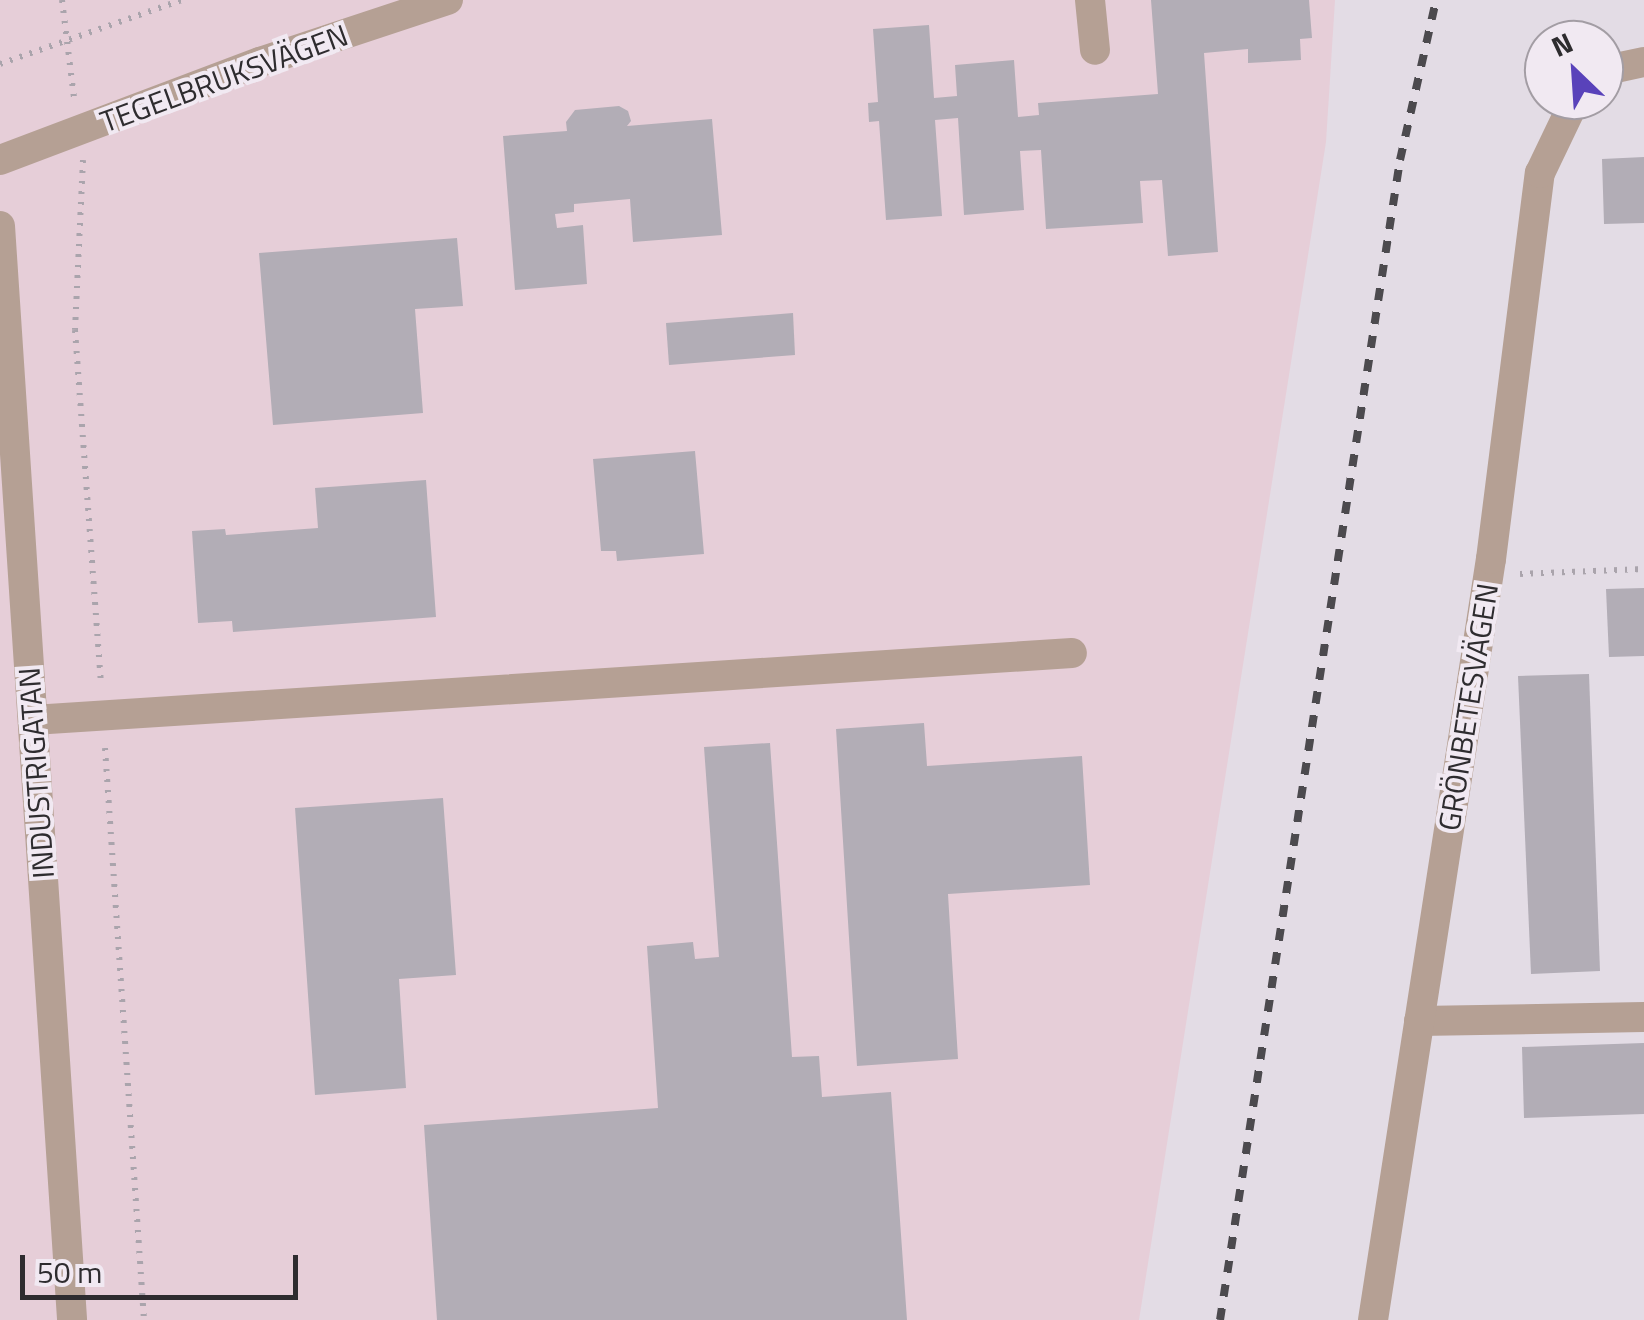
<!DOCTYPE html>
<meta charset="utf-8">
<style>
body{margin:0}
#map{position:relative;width:1644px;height:1320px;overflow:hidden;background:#e3dce5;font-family:"Titillium Web",sans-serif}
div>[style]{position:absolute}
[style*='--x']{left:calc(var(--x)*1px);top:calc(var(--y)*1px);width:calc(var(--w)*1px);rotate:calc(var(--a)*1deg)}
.industrial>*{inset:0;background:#e6ced8}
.building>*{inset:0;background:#b2adb6}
.path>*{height:6px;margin-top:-3px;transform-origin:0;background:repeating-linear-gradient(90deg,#aaa4ac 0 2.5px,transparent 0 10.5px)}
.minor>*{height:30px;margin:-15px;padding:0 15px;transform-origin:15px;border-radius:15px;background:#b5a094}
.rail>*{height:8px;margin-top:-4px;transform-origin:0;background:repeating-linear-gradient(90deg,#4c4a4e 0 12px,transparent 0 24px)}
span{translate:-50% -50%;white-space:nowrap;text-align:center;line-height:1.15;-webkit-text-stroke:8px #f1e9f2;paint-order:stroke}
.street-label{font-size:30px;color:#2e2c2f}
.north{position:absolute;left:1524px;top:20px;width:100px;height:100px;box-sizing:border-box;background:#f1e9f2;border:2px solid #a39da4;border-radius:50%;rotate:335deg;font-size:28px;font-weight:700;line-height:40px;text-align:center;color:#2e2c2f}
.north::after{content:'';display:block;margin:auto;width:35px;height:45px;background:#5942ba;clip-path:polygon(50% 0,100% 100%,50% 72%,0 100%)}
.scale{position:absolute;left:20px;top:1255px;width:278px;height:45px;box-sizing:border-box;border:5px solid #2e2c2f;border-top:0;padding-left:12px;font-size:30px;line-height:35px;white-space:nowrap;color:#2e2c2f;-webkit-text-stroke:8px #f1e9f2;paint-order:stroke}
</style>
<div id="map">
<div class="industrial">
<div style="clip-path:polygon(0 0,1335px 0,1326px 142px,1139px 1320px,0 1320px)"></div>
</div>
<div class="building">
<div style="clip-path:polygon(1151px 0,1309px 0,1312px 38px,1300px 39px,1301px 60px,1248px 63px,1248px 49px,1204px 53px,1218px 252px,1168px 256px,1162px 180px,1140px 181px,1143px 223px,1046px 229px,1041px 150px,1020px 151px,1024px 210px,964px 215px,958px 118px,935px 120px,942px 216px,886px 220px,879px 121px,869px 122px,868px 103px,878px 102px,873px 29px,929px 25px,934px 98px,957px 96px,955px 65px,1014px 60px,1018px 117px,1039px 115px,1038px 103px,1158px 94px)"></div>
<div style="clip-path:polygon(619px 106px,628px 111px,631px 121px,627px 126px,712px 119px,722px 235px,633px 242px,630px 199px,574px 204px,574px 212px,555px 214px,557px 228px,583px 225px,587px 284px,515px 290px,503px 136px,567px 131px,566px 122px,575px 110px)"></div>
<div style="clip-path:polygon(1644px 157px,1644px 223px,1604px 224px,1602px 159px)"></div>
<div style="clip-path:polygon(457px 238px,463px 306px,415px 309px,423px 413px,273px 425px,259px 253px)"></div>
<div style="clip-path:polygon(793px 313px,795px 355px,669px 365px,666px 323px)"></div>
<div style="clip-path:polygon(695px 451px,704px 554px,617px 561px,616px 551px,601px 551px,593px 459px)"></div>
<div style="clip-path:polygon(426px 480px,436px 617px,233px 632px,232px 621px,198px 623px,192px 531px,225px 529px,226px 535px,318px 528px,315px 488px)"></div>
<div style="clip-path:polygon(1644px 588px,1644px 656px,1609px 657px,1606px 589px)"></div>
<div style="clip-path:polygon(1589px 674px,1600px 971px,1531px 974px,1518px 676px)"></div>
<div style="clip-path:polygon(924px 723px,927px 766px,1082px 756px,1090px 885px,948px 894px,958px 1059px,857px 1066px,836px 729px)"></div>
<div style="clip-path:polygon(770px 743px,792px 1057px,819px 1056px,822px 1097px,891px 1092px,907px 1320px,437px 1320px,424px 1125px,658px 1108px,647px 946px,693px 942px,695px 959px,719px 957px,704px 747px)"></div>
<div style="clip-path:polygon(443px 798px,456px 975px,399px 979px,406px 1088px,315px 1095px,295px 808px)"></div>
<div style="clip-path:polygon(1644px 1043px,1644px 1114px,1524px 1118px,1522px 1047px)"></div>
</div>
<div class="path">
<div style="--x:62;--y:0;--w:99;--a:83"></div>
<div style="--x:0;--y:64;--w:193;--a:-19.4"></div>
<div style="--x:83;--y:160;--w:170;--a:92.7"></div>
<div style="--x:75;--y:330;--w:356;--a:85.8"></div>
<div style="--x:1520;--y:574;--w:124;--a:-2.3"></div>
<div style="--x:105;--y:748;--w:573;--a:86.1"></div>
</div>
<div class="minor">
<div style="--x:1090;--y:0;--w:50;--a:84.3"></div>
<div style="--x:1604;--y:75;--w:9;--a:-41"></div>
<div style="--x:1611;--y:69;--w:34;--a:-12"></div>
<div style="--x:0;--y:160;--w:278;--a:-20.7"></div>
<div style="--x:260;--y:62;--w:198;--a:-18.3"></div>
<div style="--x:0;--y:226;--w:1096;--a:86.23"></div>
<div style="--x:33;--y:720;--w:1041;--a:-3.69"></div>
<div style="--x:1419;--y:1021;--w:225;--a:-1"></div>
<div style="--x:1373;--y:1320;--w:770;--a:-81.19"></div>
<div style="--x:1491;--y:559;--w:389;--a:-82.8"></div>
<div style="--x:1540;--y:173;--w:81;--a:-64.4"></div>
</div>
<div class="rail">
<div style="--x:1220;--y:1320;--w:1174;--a:-81.18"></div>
<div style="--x:1400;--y:160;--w:164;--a:-77.3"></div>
</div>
<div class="street-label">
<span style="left:224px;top:78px;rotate:-20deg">TEGELBRUKSVÄGEN</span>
<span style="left:1468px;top:707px;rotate:-81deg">GRÖNBETESVÄGEN</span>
<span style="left:36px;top:773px;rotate:-94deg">INDUSTRIGATAN</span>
</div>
<div class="north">N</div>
<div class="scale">50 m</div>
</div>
